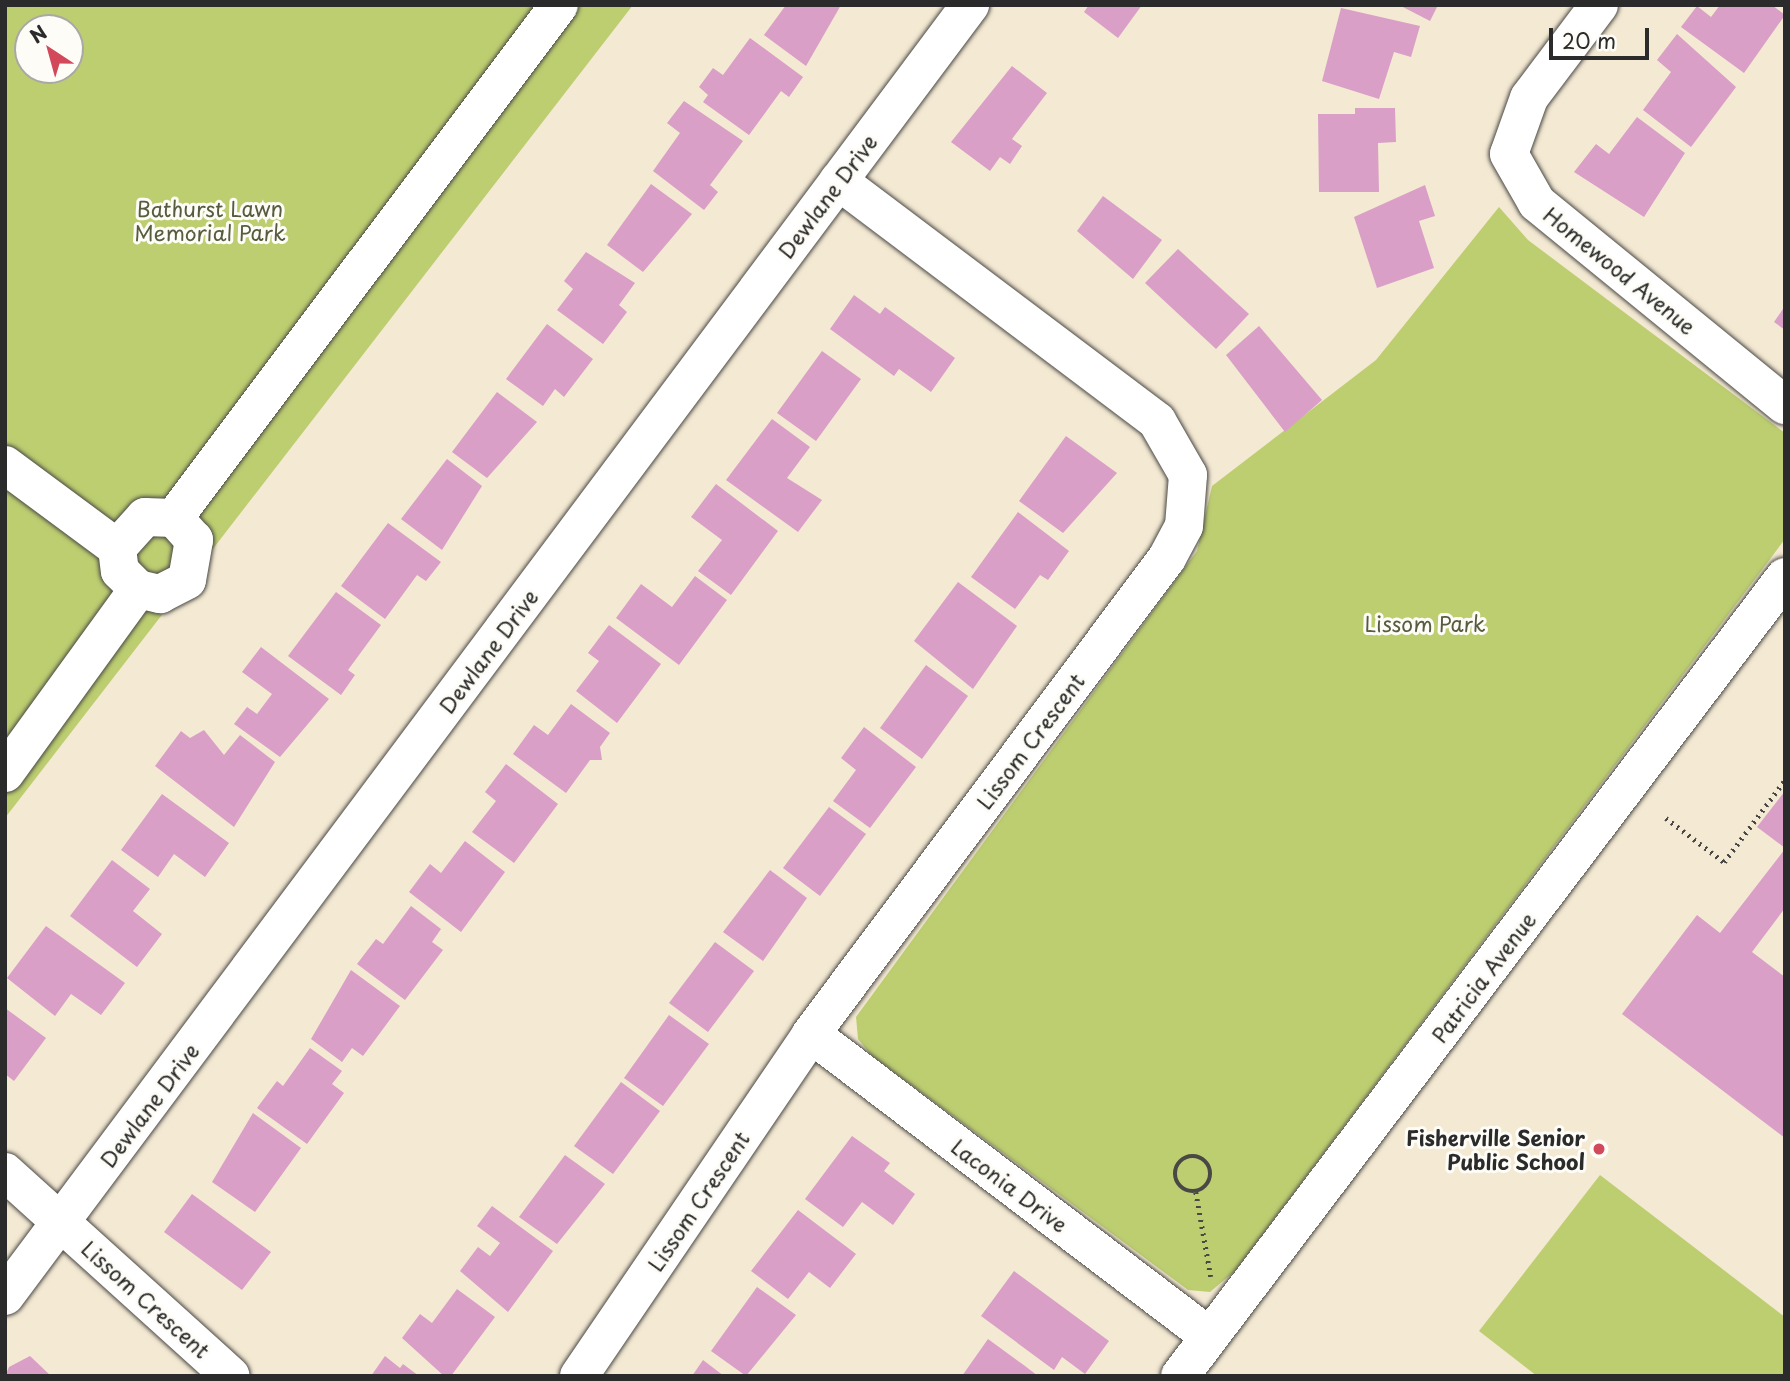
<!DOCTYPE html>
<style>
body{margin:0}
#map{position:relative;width:1790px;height:1381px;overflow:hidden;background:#f4e9d3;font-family:"Playpen Sans",sans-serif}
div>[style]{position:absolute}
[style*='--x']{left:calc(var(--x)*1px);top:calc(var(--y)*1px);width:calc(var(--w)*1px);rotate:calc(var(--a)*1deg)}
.green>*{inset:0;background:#bdce71}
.building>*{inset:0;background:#d99fc7}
.path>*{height:4.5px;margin-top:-2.25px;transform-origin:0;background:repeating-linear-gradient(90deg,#494844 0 2px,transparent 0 7px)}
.path>.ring{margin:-2.25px;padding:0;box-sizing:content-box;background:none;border:4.5px solid #494844;border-radius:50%}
.roads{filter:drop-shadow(0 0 2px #494844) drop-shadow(0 0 2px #494844)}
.minor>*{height:38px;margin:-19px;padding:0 19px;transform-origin:19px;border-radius:19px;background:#fff}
.dots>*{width:19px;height:19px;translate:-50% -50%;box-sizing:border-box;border:4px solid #fdfcf7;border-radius:50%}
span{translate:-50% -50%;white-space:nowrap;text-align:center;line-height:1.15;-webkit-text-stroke:6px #fdfcf7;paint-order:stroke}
.street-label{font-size:21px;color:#2b2b2b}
.park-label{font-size:21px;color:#575c40}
.poi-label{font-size:21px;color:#2b2b2b;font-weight:700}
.right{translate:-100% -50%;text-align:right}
.frame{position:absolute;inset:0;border:7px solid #2b2b2b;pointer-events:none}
.north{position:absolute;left:14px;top:14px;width:70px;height:70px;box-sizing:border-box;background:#fdfcf7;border:2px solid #a9a8a5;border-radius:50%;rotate:324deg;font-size:19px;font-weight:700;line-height:28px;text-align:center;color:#2b2b2b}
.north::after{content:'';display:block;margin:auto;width:24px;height:32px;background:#d1495b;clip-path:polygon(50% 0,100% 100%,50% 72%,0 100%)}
.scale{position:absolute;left:1549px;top:28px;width:100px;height:32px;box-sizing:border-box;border:4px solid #2b2b2b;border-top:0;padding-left:9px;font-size:21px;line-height:24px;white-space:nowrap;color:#2b2b2b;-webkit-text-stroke:5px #fdfcf7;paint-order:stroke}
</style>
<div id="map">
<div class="green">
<div style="clip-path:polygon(evenodd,5px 5px,633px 5px,5px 818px,5px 5px,28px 28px,70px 28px,70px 70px,28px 70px,28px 28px)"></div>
<div style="clip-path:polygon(1499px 207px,1528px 240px,1785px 433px,1785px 539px,1235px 1271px,1210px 1292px,1188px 1290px,871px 1055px,858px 1039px,856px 1017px,1197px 551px,1212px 486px,1376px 360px)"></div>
<div style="clip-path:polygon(1600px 1175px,1785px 1317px,1785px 1376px,1537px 1376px,1479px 1331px)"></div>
</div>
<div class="building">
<div style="clip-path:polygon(786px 5px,841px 5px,806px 66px,764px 35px)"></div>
<div style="clip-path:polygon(1089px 5px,1142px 5px,1118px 38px,1084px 12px)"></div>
<div style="clip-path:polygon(1399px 5px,1438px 5px,1430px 21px)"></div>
<div style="clip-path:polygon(1720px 5px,1772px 5px,1785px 15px,1744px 73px,1681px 27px,1697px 6px,1711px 17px)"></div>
<div style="clip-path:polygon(1341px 8px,1420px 26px,1411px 57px,1394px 52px,1379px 99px,1322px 81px)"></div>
<div style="clip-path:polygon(1677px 34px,1736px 87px,1691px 147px,1643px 110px,1671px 72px,1657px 60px)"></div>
<div style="clip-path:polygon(750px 38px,803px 77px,789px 97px,781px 91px,749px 135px,703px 102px,708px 95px,699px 87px,713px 68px,723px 75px)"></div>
<div style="clip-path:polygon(1012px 66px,1047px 93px,1012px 139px,1022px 146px,1010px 164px,1000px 157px,990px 171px,951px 142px)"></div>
<div style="clip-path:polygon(684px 101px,743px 141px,710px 185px,718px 192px,704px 210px,653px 171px,680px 133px,667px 123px)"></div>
<div style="clip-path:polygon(1355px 108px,1395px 108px,1396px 142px,1378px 143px,1379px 192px,1319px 192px,1318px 114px,1355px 114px)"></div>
<div style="clip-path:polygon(1637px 117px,1685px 153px,1644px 217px,1574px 172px,1596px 144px,1609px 154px)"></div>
<div style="clip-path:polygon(651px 184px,692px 214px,643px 272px,607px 245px)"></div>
<div style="clip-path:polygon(1425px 185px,1435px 216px,1419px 221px,1434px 268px,1377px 288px,1354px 217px)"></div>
<div style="clip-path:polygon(1103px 196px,1162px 240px,1133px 279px,1077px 231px)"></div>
<div style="clip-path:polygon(1178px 249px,1249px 314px,1216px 349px,1145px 283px)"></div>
<div style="clip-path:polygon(586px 252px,635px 283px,619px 305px,627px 312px,603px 344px,557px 310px,573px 289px,564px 281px)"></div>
<div style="clip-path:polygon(854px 295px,880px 314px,885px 307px,955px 358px,931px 392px,899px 369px,894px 376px,830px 329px)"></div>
<div style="clip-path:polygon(1785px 306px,1785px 330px,1774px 322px)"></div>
<div style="clip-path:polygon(547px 324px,593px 359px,564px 397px,555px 389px,543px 406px,506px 379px)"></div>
<div style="clip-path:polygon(1259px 326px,1322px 400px,1285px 432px,1226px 355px)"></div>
<div style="clip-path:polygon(822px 351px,861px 379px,816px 441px,777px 413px)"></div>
<div style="clip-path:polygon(497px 392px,537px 422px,487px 478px,452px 452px)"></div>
<div style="clip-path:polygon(772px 419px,810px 447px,787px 478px,822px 500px,798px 532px,726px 480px)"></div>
<div style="clip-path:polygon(1066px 436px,1117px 473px,1063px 533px,1019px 501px)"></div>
<div style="clip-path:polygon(447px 459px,482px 486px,442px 550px,401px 519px)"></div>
<div style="clip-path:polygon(716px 484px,778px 531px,731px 595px,698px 571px,722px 540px,691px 517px)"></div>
<div style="clip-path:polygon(1018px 512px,1069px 551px,1048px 580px,1040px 575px,1015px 609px,971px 577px)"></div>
<div style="clip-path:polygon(388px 523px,441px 562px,426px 581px,417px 575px,385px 619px,341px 586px)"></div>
<div style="clip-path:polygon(695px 576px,727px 600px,679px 665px,616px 618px,641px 584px,672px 607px)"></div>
<div style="clip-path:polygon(958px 582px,1017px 626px,973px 689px,914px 641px)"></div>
<div style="clip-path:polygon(336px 592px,381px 625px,348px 670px,355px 675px,341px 695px,288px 656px)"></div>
<div style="clip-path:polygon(609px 625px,661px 664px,617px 723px,576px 691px,599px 661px,588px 653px)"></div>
<div style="clip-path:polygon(261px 647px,329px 699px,280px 757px,234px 724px,247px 707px,257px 714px,272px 694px,242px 672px)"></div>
<div style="clip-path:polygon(926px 665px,968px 696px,922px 759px,880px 728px)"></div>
<div style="clip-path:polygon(571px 704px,610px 733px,600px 747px,602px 760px,590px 760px,566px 793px,513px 754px,534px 725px,548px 735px)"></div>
<div style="clip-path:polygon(864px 727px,916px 767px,870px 828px,833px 801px,856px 770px,841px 758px)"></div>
<div style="clip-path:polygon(204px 730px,224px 755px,240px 735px,275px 762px,234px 827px,155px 766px,181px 731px,190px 738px)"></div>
<div style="clip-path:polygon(506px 764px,558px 804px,514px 863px,472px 832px,496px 801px,485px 792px)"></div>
<div style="clip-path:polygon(1785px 791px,1785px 848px,1757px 827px)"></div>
<div style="clip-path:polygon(162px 794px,229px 843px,205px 877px,174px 854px,158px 877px,121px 850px)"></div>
<div style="clip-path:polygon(829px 807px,866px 834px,820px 896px,783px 868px)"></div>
<div style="clip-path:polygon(465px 841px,505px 872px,461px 932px,409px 892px,430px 864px,441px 873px)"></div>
<div style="clip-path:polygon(1785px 849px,1785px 908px,1752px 952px,1785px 977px,1785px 1138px,1622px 1014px,1697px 915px,1720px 933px)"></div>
<div style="clip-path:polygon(112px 860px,150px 889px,133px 911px,162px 934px,137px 967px,70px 916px)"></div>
<div style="clip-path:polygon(770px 870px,807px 898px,763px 961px,723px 932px)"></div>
<div style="clip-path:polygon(411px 906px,441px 929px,432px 942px,443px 950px,405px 1000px,357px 964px,376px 939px,383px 944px)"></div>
<div style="clip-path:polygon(46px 926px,125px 983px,101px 1015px,71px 994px,55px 1016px,7px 978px)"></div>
<div style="clip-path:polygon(715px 942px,754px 971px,708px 1032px,669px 1003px)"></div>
<div style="clip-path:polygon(351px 970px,400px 1006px,363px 1056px,352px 1048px,342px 1062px,311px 1039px)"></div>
<div style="clip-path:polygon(5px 1008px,46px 1038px,14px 1081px,5px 1074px)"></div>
<div style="clip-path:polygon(669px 1015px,709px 1044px,663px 1106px,624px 1078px)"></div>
<div style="clip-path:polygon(310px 1048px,342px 1071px,332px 1084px,344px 1093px,307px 1144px,257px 1108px,277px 1081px,283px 1086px)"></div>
<div style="clip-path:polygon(621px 1082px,660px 1111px,613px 1174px,574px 1146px)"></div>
<div style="clip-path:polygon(253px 1113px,301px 1148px,255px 1212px,212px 1182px)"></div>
<div style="clip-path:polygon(852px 1136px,890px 1163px,884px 1171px,915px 1194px,893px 1225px,862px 1202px,843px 1227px,805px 1199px)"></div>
<div style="clip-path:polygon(565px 1155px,605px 1184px,557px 1244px,519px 1217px)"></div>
<div style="clip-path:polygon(192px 1194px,271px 1252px,242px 1290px,164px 1232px)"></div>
<div style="clip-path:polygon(492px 1206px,553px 1251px,508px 1312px,460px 1271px,478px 1247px,490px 1256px,500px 1243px,477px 1226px)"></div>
<div style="clip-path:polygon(798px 1210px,856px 1254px,830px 1288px,809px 1272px,788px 1299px,751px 1271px)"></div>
<div style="clip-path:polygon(1014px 1271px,1109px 1341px,1085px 1374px,1062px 1357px,1054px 1370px,981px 1316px)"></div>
<div style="clip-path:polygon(757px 1287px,796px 1315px,746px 1376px,711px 1351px)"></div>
<div style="clip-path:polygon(457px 1289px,495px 1317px,451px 1376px,444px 1376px,402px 1338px,420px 1314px,432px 1323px)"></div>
<div style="clip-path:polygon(988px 1339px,1025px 1366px,1038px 1376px,962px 1376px)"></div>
<div style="clip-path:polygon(30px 1356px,51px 1376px,5px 1376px,9px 1367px)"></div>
<div style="clip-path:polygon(385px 1356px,400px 1368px,403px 1364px,419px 1376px,371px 1376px)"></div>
<div style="clip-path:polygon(703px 1360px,724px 1376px,692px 1376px)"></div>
</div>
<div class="path">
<div style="--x:1666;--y:818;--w:73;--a:37.2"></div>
<div style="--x:1724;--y:862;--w:102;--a:-53.4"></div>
<div class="ring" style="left:1175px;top:1156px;width:31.5px;height:31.5px"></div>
<div style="--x:1196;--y:1192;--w:86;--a:80"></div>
</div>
<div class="roads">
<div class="minor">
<div style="--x:1599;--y:5;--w:116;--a:127"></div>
<div style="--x:1529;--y:98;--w:59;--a:109.7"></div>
<div style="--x:1509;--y:154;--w:56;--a:60.3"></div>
<div style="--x:1537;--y:203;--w:320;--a:39.2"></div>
<div style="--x:5;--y:465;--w:139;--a:36.5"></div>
<div style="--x:117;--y:548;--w:23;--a:83"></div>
<div style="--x:120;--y:571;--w:25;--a:45"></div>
<div style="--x:138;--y:589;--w:23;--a:13"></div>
<div style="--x:160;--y:594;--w:30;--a:-27"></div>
<div style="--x:187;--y:580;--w:41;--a:-80.1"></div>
<div style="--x:194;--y:540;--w:30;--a:-132"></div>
<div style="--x:174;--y:518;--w:29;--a:-178"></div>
<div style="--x:145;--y:517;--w:42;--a:132.1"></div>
<div style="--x:174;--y:518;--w:641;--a:-53.11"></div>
<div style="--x:5;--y:773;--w:227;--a:-54.1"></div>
<div style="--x:811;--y:1034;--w:500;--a:37.2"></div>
<div style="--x:5;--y:1172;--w:304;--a:42.1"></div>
<div style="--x:5;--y:1296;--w:1612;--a:-53.22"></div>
<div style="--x:579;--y:1376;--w:413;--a:-55.8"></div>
<div style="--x:811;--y:1034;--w:594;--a:-53.21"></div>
<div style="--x:1167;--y:558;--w:36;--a:-62"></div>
<div style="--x:1184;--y:526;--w:51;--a:-85.5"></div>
<div style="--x:1188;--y:475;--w:62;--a:-119.9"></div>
<div style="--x:1157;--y:421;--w:399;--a:-143"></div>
<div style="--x:1180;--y:1376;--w:1002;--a:-52.87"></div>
</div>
</div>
<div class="dots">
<div style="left:1599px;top:1149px;background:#d1495b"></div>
</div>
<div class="street-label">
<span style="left:827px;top:196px;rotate:-53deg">Dewlane Drive</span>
<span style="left:1620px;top:270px;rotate:39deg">Homewood Avenue</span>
<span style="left:488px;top:651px;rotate:-53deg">Dewlane Drive</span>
<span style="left:1030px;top:741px;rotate:-53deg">Lissom Crescent</span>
<span style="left:1483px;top:977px;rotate:-53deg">Patricia Avenue</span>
<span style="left:149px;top:1105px;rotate:-53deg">Dewlane Drive</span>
<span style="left:1010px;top:1185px;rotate:37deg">Laconia Drive</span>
<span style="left:698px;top:1201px;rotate:-56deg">Lissom Crescent</span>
<span style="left:146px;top:1299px;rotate:42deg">Lissom Crescent</span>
</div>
<div class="park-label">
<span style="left:210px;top:220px">Bathurst Lawn<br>Memorial Park</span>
<span style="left:1425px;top:623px">Lissom Park</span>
</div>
<div class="poi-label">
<span class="right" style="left:1585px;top:1149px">Fisherville Senior<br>Public School</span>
</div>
<div class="frame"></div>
<div class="north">N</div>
<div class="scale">20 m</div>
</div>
